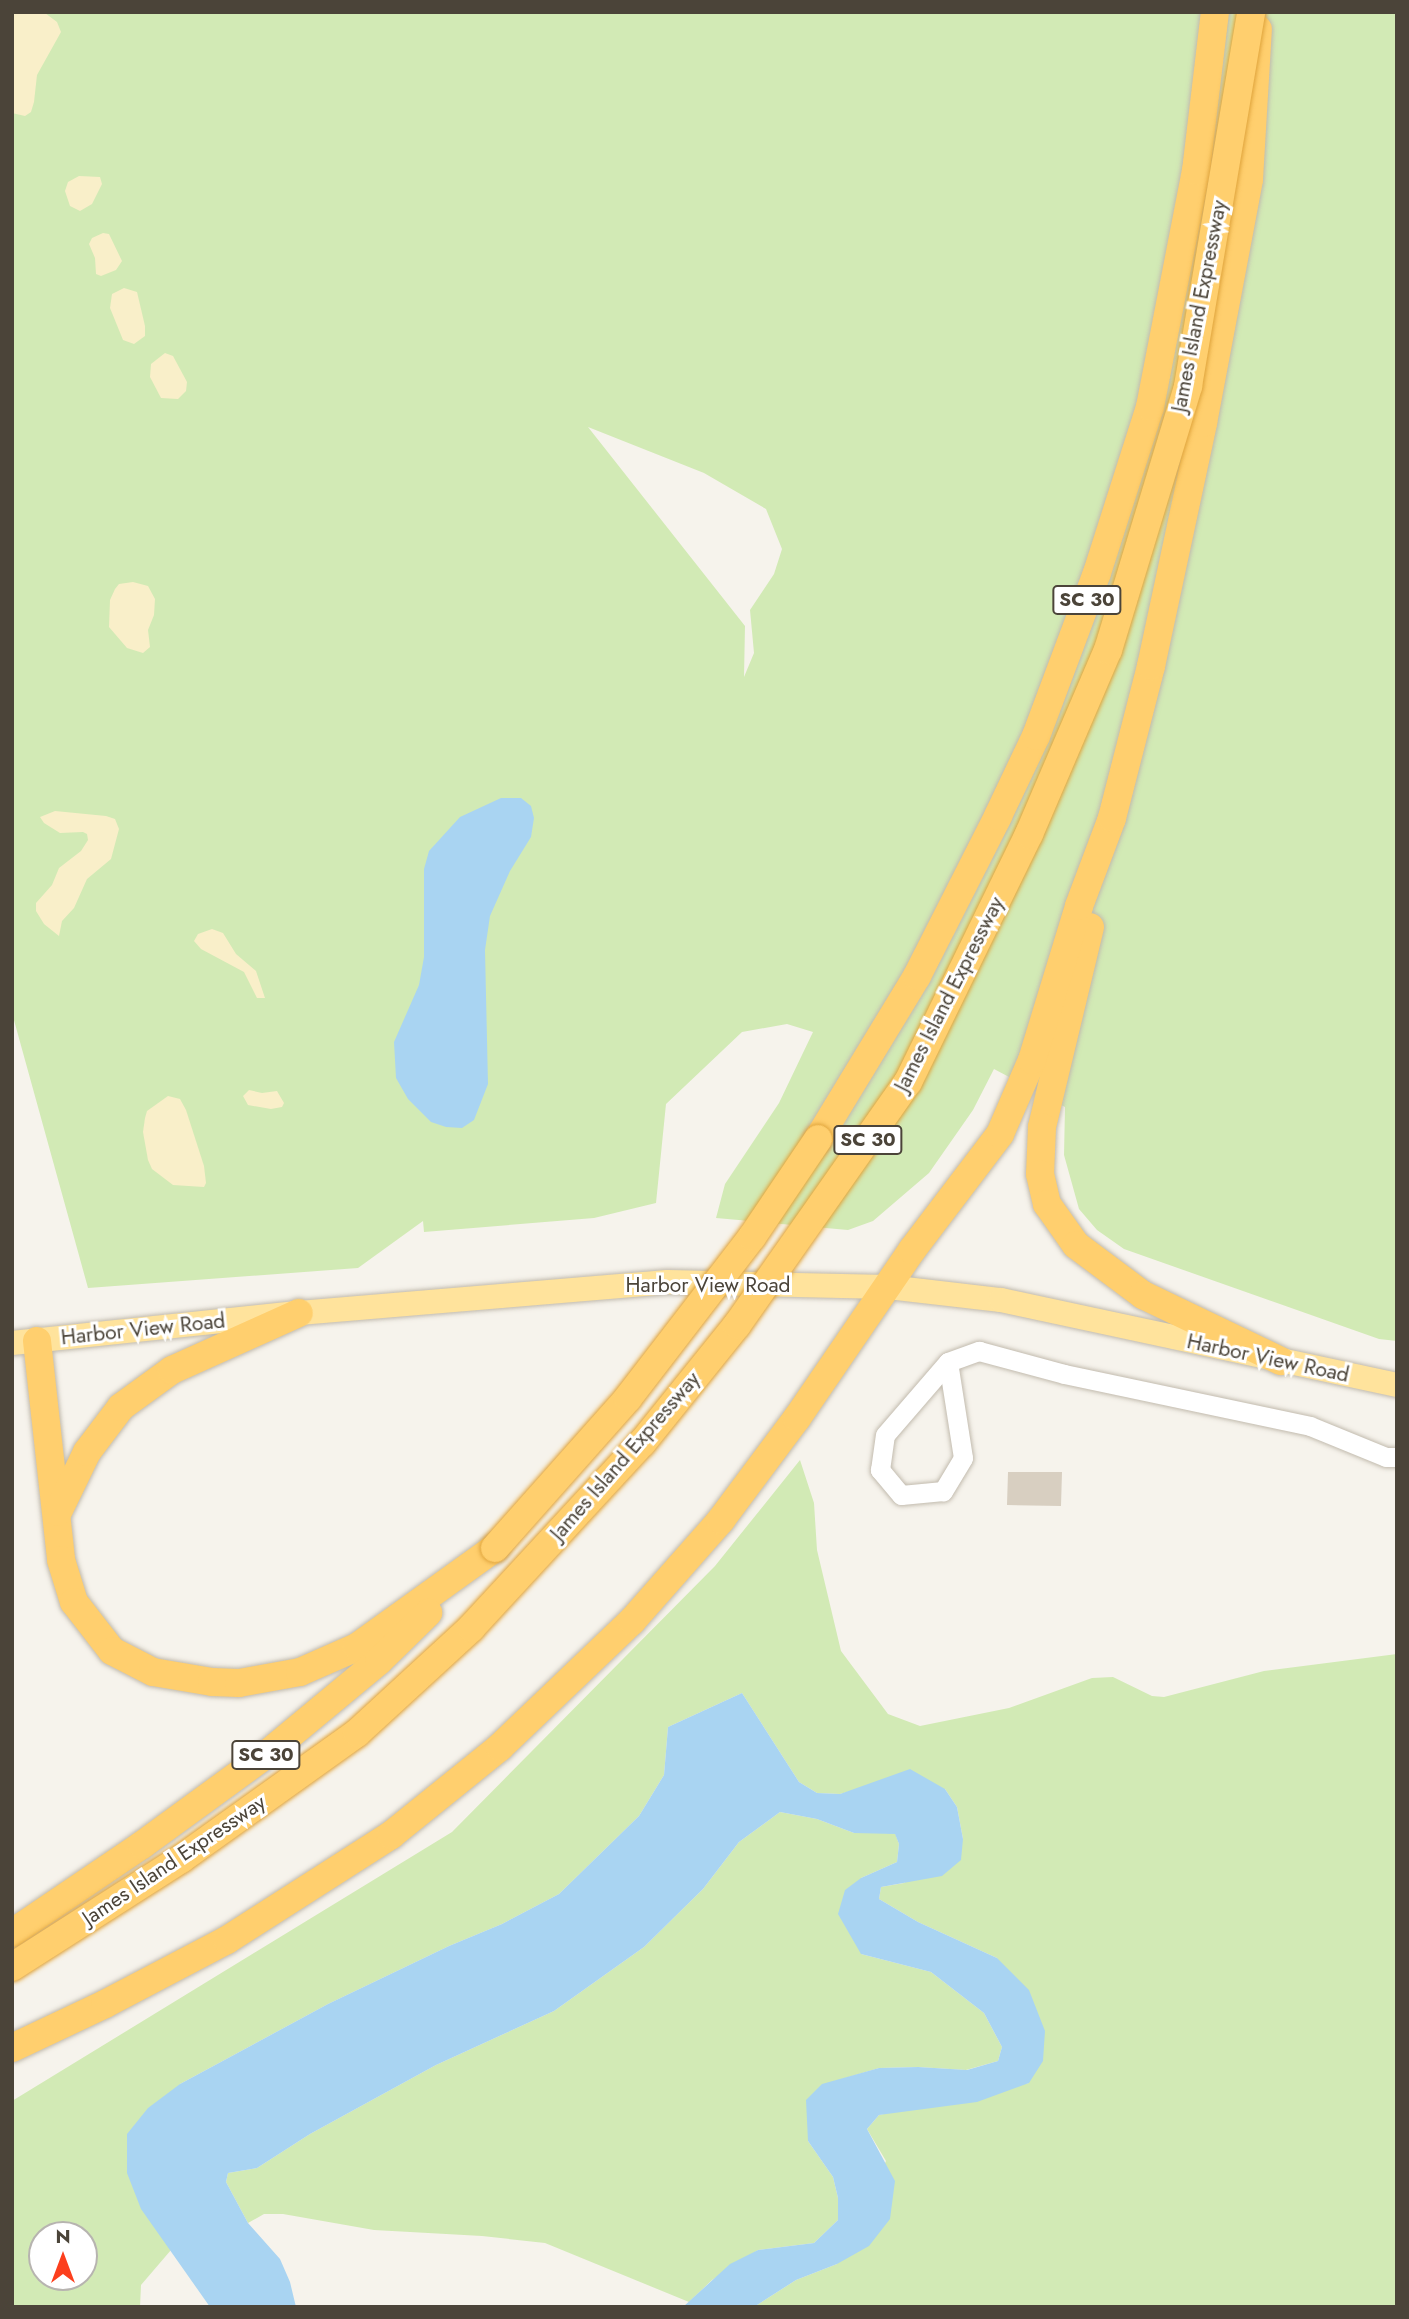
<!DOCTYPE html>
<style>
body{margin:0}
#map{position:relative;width:1409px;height:2319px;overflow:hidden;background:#f6f3ec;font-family:Jost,sans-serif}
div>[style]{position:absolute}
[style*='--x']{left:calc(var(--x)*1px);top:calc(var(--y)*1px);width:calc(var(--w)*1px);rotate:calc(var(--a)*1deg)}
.green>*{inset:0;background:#d2eab5}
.sand>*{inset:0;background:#f9efc9}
.water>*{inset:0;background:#a9d4f2}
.building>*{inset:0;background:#d8cfc1}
.roads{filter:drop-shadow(0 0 2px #c2bbae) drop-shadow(0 0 2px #c2bbae)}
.minor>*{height:19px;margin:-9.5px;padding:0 9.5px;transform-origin:9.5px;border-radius:9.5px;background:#fff}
.major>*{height:24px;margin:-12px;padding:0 12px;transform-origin:12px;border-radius:12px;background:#ffe39c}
.highway>*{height:28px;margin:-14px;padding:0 14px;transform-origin:14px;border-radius:14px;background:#ffcf6e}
.bridges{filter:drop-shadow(0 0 2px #e0a43c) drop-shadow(0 0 2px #e0a43c)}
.highway-bridge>*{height:28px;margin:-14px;padding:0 14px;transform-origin:14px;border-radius:14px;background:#ffcf6e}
span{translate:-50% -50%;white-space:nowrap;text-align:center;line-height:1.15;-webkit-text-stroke:6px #fff;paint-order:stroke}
.shield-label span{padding:2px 5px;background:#fff;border:2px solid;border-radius:5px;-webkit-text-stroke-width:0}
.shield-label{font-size:19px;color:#4b4439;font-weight:700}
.street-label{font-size:21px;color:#4b4439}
.frame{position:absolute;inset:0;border:14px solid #4b4439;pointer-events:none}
.north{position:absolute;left:28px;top:2221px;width:70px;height:70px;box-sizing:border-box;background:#fff;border:2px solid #b7b4b0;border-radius:50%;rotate:0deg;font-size:19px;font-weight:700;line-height:28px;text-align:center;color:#4b4439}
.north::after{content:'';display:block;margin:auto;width:24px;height:32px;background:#fc3f1d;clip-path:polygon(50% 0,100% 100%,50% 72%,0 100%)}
</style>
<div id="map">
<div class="green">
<div style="clip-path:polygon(evenodd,12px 12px,1397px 12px,1397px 1341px,1379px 1339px,1124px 1249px,1097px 1230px,1079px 1209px,1064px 1155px,1065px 1107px,994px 1069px,973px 1110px,929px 1173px,873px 1221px,848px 1230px,716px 1218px,725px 1184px,779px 1103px,813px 1032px,787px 1024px,742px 1032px,666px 1104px,656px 1203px,594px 1218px,424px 1232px,423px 1221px,358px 1268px,88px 1288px,12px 1013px,12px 12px,588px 427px,704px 473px,766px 509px,782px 549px,774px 574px,750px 610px,754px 653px,744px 677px,745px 626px,588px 427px)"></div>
<div style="clip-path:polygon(evenodd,800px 1460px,814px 1503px,817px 1550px,841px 1651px,888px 1714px,920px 1726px,1009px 1708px,1092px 1678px,1113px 1677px,1152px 1696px,1164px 1697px,1264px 1671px,1397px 1654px,1397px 2307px,754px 2307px,796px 2280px,837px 2264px,886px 2161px,867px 2129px,879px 2115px,1029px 2083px,997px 1958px,918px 1922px,879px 1899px,881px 1887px,904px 1883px,963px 1839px,957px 1807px,945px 1789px,865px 1787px,840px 1794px,817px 1793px,799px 1782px,742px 1693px,668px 1727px,664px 1775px,639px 1816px,559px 1894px,502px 1924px,449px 1946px,328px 2004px,180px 2084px,162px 2236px,171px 2250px,141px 2285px,140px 2307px,12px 2307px,12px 2101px,452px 1832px,715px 1566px,800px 1460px,42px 2235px,84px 2235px,84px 2277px,42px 2277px,42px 2235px)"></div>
<div style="clip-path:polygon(780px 1812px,817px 1819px,854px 1833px,895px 1833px,899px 1844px,897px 1862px,861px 1878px,861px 1954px,931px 1972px,984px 2013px,1002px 2047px,998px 2061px,966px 2070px,918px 2067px,879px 2068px,822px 2085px,808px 2141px,833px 2177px,838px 2198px,838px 2220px,814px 2243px,758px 2250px,712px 2280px,689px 2302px,545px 2243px,482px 2236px,374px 2230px,283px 2214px,264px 2214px,248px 2223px,226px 2182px,228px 2173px,257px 2168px,310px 2134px,436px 2065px,554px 2011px,644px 1947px,703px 1889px,739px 1842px)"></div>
</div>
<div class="sand">
<div style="clip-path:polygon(12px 12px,45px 13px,57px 22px,61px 32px,37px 75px,34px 102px,31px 112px,25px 116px,12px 113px)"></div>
<div style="clip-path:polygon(79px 176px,100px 177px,102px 184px,92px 204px,80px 211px,70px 206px,65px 191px,68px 182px)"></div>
<div style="clip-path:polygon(103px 233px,109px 234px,122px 261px,116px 270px,101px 276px,96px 274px,95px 258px,89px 244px,92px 238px)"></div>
<div style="clip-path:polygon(124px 288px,137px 292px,145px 326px,145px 336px,134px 344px,123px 340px,110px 308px,112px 294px)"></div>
<div style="clip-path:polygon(165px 353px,173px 356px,187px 382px,186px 391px,178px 399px,161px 398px,150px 377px,151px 364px)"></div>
<div style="clip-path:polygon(133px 582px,148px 586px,155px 599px,154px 615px,148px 630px,150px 647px,143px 653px,127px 648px,109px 627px,110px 600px,115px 589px,119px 584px)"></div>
<div style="clip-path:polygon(55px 811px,106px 816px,115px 819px,119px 829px,111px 859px,87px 879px,74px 908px,62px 921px,59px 936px,44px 924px,36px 911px,36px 903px,52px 885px,59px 868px,81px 851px,88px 840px,87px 834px,83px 832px,60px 833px,44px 823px,40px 817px)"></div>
<div style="clip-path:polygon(212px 929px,223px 933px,236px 954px,256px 971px,265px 998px,257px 998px,244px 972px,201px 949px,194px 941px,198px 934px)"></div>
<div style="clip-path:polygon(249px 1090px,262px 1093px,277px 1091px,284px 1103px,282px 1107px,271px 1109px,248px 1105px,243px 1096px)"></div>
<div style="clip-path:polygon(168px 1096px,180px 1099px,186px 1110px,204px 1166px,206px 1183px,204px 1187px,173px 1185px,152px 1169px,148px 1160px,143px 1132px,145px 1118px,147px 1111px)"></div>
</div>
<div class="water">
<div style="clip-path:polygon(501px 798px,521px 798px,531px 806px,534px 818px,531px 837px,510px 871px,490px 916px,485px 950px,488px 1084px,474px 1120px,462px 1128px,446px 1127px,431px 1122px,408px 1099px,396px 1078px,394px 1042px,419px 985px,424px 957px,424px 869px,429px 851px,460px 817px)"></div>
<div style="clip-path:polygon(742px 1693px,799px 1782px,817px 1793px,840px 1794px,910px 1769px,945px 1789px,957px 1807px,963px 1839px,961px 1860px,942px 1876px,881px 1887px,879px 1899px,918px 1922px,997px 1958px,1029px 1990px,1045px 2031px,1043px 2061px,1029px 2083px,977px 2102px,879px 2115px,867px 2129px,895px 2181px,890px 2219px,869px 2246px,837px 2264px,796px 2280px,754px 2307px,683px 2307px,730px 2264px,758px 2250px,814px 2243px,838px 2220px,838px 2198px,833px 2177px,808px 2141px,806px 2100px,822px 2084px,879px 2068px,918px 2067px,967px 2070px,998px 2061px,1002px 2047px,984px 2013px,931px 1972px,861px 1954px,838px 1914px,845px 1890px,861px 1878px,897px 1862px,899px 1844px,895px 1834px,854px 1833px,817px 1819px,780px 1812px,739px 1842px,703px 1889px,644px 1947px,554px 2011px,436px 2065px,310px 2134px,257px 2168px,228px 2173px,226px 2182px,248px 2223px,280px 2259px,290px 2282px,296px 2307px,210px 2307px,141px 2209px,127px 2173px,127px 2134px,148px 2108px,180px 2084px,328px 2004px,449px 1946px,502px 1924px,559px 1894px,639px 1816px,664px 1775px,668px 1727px)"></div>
</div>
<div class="building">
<div style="clip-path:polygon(1008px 1472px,1062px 1472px,1061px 1506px,1007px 1505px)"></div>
</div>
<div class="roads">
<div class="minor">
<div style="--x:948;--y:1362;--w:97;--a:81.1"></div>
<div style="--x:963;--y:1458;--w:39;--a:121"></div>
<div style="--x:943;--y:1491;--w:42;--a:174.6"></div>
<div style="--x:901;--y:1495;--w:33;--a:-130"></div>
<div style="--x:880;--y:1470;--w:35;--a:-82"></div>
<div style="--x:885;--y:1435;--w:96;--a:-49.2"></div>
<div style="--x:948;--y:1362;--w:33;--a:-20"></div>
<div style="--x:979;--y:1351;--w:88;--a:15.1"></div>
<div style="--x:1064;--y:1374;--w:251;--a:11.9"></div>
<div style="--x:1310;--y:1426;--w:82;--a:22.2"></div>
<div style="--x:1386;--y:1457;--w:11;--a:0"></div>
</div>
<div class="major">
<div style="--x:12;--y:1343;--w:289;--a:-6"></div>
<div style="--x:299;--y:1313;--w:370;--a:-4.8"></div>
<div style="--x:668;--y:1282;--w:220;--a:1.3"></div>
<div style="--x:888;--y:1287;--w:114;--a:6.6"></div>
<div style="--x:1001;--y:1300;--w:405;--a:12.1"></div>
</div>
<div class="highway">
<div style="--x:1090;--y:927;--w:206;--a:103.5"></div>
<div style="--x:1042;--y:1127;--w:47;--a:92.4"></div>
<div style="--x:1040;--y:1174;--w:31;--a:77"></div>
<div style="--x:1047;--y:1204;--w:50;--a:54.7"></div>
<div style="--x:1076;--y:1245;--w:84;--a:36.7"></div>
<div style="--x:1143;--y:1295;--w:153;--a:25.6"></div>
<div style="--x:818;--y:1139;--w:191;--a:-58.7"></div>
<div style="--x:917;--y:976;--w:179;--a:-63.1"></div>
<div style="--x:998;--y:816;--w:89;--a:-64.6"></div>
<div style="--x:1036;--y:736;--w:174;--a:-69.5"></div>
<div style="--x:1097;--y:573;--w:174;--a:-72.3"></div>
<div style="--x:1150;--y:407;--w:240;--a:-79"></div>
<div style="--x:1196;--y:171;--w:160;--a:-83.2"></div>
<div style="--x:37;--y:1341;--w:220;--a:83.7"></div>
<div style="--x:61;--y:1560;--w:44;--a:72.8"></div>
<div style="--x:74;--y:1602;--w:62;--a:52.2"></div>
<div style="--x:112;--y:1651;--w:46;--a:27.1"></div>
<div style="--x:153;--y:1672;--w:60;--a:9.6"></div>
<div style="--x:212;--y:1682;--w:27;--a:2"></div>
<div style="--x:239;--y:1683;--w:62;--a:-10.2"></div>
<div style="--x:300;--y:1672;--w:62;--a:-23.7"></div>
<div style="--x:357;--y:1647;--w:170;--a:-35.7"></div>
<div style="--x:58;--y:1512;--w:67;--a:-64.2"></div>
<div style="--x:87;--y:1452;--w:56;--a:-52.9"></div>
<div style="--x:121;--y:1407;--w:63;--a:-36"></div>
<div style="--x:172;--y:1370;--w:139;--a:-24.2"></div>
<div style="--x:12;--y:1933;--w:157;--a:-34.1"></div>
<div style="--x:142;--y:1845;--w:155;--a:-36.1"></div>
<div style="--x:267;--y:1754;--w:146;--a:-39.7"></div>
<div style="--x:379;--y:1661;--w:69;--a:-44.4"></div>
<div style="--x:12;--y:2048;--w:103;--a:-25.3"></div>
<div style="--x:105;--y:2004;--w:138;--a:-27.7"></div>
<div style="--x:227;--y:1940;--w:195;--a:-32.6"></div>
<div style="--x:391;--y:1835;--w:140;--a:-38.9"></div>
<div style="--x:500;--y:1747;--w:182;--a:-43.7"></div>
<div style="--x:632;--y:1621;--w:135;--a:-48.6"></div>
<div style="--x:721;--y:1520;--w:127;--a:-53.3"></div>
<div style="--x:797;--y:1418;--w:204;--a:-55.6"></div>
<div style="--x:912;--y:1250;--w:146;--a:-52.8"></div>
<div style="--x:1000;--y:1134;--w:81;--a:-66.6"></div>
<div style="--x:1032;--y:1060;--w:161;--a:-73"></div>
<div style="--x:1079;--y:906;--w:94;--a:-69.4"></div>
<div style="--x:1112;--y:818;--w:157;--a:-75.6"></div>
<div style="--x:1151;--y:666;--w:249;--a:-77.9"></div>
<div style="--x:1203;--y:423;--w:248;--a:-79.3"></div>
<div style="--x:1249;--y:179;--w:150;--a:-86.6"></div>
</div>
</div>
<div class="bridges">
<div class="highway-bridge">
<div style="--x:495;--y:1548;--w:200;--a:-48.4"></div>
<div style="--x:628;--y:1398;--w:203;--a:-52.4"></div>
<div style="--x:752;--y:1237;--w:118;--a:-56"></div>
<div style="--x:12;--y:1967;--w:201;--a:-32.6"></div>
<div style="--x:181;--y:1859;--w:216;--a:-35.6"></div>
<div style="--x:357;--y:1733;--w:155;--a:-42.6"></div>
<div style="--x:471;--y:1628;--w:252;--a:-47.3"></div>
<div style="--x:642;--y:1443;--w:151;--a:-51.2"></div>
<div style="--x:737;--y:1325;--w:297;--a:-54.9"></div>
<div style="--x:908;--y:1082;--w:276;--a:-64"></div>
<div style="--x:1029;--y:834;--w:200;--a:-66.8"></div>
<div style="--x:1108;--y:650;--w:276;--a:-73.1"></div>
<div style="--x:1188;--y:386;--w:379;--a:-80.4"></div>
</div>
</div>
<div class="shield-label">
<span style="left:1087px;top:600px">SC 30</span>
<span style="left:868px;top:1140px">SC 30</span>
<span style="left:266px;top:1755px">SC 30</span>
</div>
<div class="street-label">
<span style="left:1199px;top:306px;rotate:-79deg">James Island Expressway</span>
<span style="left:949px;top:994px;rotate:-63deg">James Island Expressway</span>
<span style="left:708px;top:1285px">Harbor View Road</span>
<span style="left:143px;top:1329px;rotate:-6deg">Harbor View Road</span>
<span style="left:1268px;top:1358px;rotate:12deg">Harbor View Road</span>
<span style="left:625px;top:1456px;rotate:-49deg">James Island Expressway</span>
<span style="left:174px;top:1860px;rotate:-34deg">James Island Expressway</span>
</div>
<div class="frame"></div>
<div class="north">N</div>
</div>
